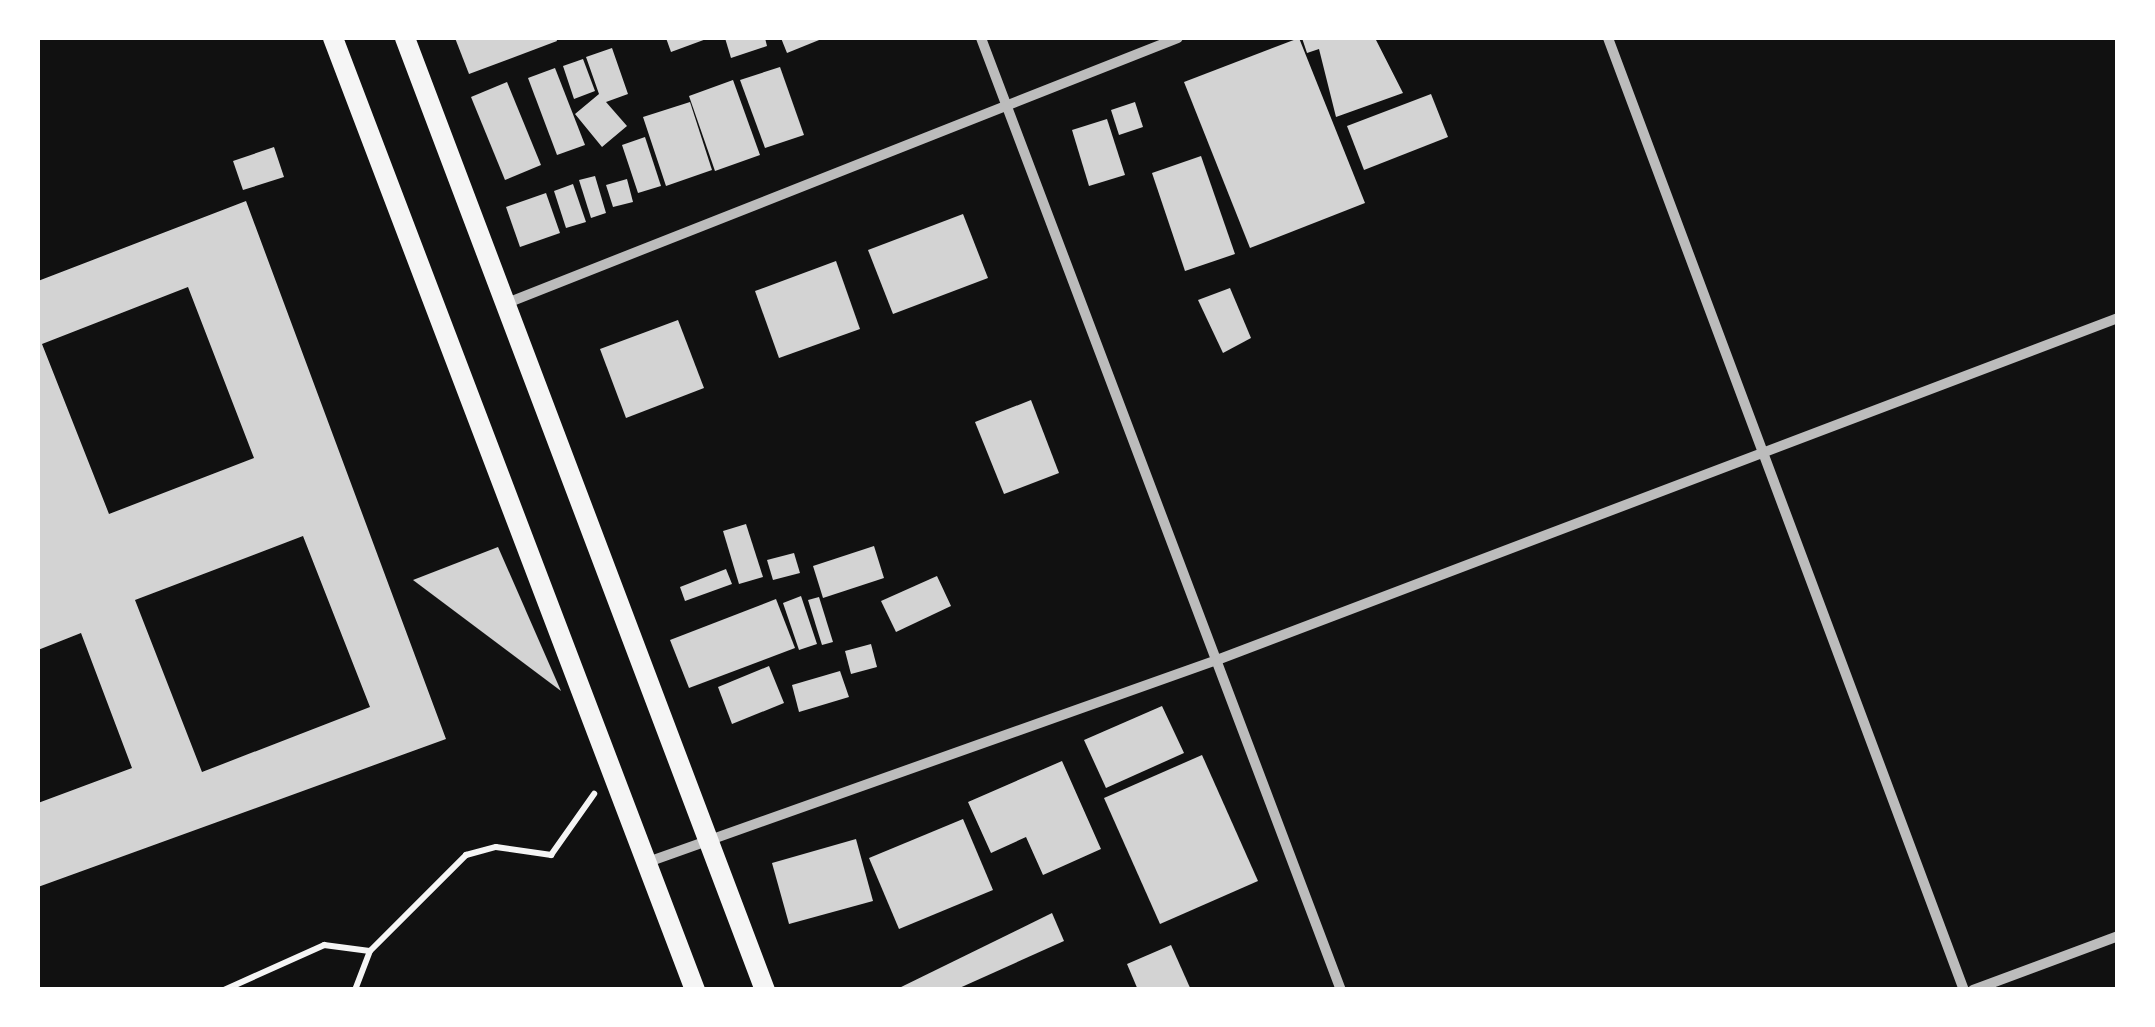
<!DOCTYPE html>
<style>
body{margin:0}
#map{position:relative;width:2155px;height:1027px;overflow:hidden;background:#111;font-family:Georgia,serif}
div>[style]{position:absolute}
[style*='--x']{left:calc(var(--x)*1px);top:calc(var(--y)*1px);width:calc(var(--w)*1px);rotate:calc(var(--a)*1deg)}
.building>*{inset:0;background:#d3d3d3}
.path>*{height:6px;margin:-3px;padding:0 3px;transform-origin:3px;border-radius:3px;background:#f5f5f5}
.minor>*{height:10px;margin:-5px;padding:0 5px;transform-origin:5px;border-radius:5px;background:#bcbcbc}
.secondary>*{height:20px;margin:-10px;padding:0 10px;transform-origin:10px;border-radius:10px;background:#f5f5f5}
span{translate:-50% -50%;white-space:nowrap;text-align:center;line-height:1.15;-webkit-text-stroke:10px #fff;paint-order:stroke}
.frame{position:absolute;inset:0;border:40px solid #fff;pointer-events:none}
</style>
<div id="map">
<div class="building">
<div style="clip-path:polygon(455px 38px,556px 38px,557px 41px,469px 74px)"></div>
<div style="clip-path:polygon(666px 38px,709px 38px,671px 52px)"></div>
<div style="clip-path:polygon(725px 38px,765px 38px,767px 46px,731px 58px)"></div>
<div style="clip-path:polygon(781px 38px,824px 38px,787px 53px)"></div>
<div style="clip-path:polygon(1299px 38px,1365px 203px,1250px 248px,1184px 82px)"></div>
<div style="clip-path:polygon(1302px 38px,1375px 38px,1403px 93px,1336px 117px,1319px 49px,1307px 53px)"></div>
<div style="clip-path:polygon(612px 48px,628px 94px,606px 102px,627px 126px,602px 147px,575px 114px,599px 94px,586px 57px)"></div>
<div style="clip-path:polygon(583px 59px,595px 91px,574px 99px,563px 66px)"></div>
<div style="clip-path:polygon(780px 67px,804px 135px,765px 148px,740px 80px)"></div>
<div style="clip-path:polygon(555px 68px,585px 145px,557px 155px,528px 78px)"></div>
<div style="clip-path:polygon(733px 80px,760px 155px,715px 171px,689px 96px)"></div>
<div style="clip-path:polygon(507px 82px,541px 165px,505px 180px,471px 97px)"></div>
<div style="clip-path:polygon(1431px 94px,1448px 137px,1364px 170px,1347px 126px)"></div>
<div style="clip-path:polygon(690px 102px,712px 170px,666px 186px,643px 117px)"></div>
<div style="clip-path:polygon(1135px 102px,1143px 127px,1119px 135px,1111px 110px)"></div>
<div style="clip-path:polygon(1107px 119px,1125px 175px,1089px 186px,1072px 130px)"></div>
<div style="clip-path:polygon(645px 137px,661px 186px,638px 193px,622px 145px)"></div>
<div style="clip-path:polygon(274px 147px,284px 177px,243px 190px,233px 161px)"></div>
<div style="clip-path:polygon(1201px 156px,1235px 254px,1185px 271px,1152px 173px)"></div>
<div style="clip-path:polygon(595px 176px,606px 213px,591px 218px,579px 180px)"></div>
<div style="clip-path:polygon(627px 179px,633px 202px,613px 207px,606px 185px)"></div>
<div style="clip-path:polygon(573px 184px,586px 222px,566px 228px,554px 191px)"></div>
<div style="clip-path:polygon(546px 193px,560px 233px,520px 247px,506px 207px)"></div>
<div style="clip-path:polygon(evenodd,246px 201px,446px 739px,38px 887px,38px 803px,132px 768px,81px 633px,38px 650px,38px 281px,246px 201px,188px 287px,254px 458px,109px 514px,42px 344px,188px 287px,246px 201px,303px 536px,370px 707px,202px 772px,135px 600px,303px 536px)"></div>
<div style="clip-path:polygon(963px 214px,988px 278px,893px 314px,868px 250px)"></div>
<div style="clip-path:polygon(836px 261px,860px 329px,779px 358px,755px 291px)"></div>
<div style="clip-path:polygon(1230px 288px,1251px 338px,1223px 353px,1198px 300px)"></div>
<div style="clip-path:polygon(678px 320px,704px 388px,626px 418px,600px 349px)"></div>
<div style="clip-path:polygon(1031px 400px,1059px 473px,1004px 494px,975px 422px)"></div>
<div style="clip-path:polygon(746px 524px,763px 577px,739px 584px,723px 531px)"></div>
<div style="clip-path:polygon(874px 546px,884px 578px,823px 598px,813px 566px)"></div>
<div style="clip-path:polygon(498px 547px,561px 691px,413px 580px)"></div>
<div style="clip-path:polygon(794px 553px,800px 573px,773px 580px,767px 560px)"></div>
<div style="clip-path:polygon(726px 569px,732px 584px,685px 601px,680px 587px)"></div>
<div style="clip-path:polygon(937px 576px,951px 606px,896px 632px,881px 601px)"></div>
<div style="clip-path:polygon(801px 596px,817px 644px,799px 650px,783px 603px)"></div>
<div style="clip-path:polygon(819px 597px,833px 642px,822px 645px,808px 600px)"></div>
<div style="clip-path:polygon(776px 599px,795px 648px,689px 688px,670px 640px)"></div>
<div style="clip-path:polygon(871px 644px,877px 667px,851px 674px,845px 651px)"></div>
<div style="clip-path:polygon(769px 666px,784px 703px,732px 724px,718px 687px)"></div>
<div style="clip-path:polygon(840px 671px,849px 697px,799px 712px,792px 685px)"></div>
<div style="clip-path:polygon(1162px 706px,1184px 753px,1106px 788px,1084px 740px)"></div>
<div style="clip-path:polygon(1202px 755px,1258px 881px,1160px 924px,1104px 798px)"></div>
<div style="clip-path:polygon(1062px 761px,1101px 849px,1043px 875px,1026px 837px,991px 853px,968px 802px)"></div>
<div style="clip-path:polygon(963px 819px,993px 890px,899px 929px,869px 858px)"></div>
<div style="clip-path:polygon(856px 839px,873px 901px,789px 924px,772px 863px)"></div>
<div style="clip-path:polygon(1052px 913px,1064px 941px,955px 990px,895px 990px)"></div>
<div style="clip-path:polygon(1171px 945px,1191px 990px,1138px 990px,1127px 964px)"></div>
</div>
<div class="path">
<div style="--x:224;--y:990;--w:110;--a:-24.2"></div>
<div style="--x:324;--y:945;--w:46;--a:7.4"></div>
<div style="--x:355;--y:990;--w:42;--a:-69"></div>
<div style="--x:370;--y:951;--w:136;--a:-45"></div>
<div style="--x:466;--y:855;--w:31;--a:-15"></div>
<div style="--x:496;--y:847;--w:56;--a:8.3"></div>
<div style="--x:551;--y:855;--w:75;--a:-54.8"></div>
</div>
<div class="minor">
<div style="--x:981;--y:38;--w:1018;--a:69.29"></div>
<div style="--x:1608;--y:38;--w:1016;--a:69.5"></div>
<div style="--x:507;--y:303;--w:721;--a:-21.55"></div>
<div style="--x:648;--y:862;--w:604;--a:-19.55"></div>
<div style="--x:1217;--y:660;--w:964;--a:-20.79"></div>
<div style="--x:1973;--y:990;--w:155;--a:-20.4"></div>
</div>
<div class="secondary">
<div style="--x:333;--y:38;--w:1019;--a:69.18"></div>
<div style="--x:405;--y:38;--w:1018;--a:69.29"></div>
</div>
<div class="frame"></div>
</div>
